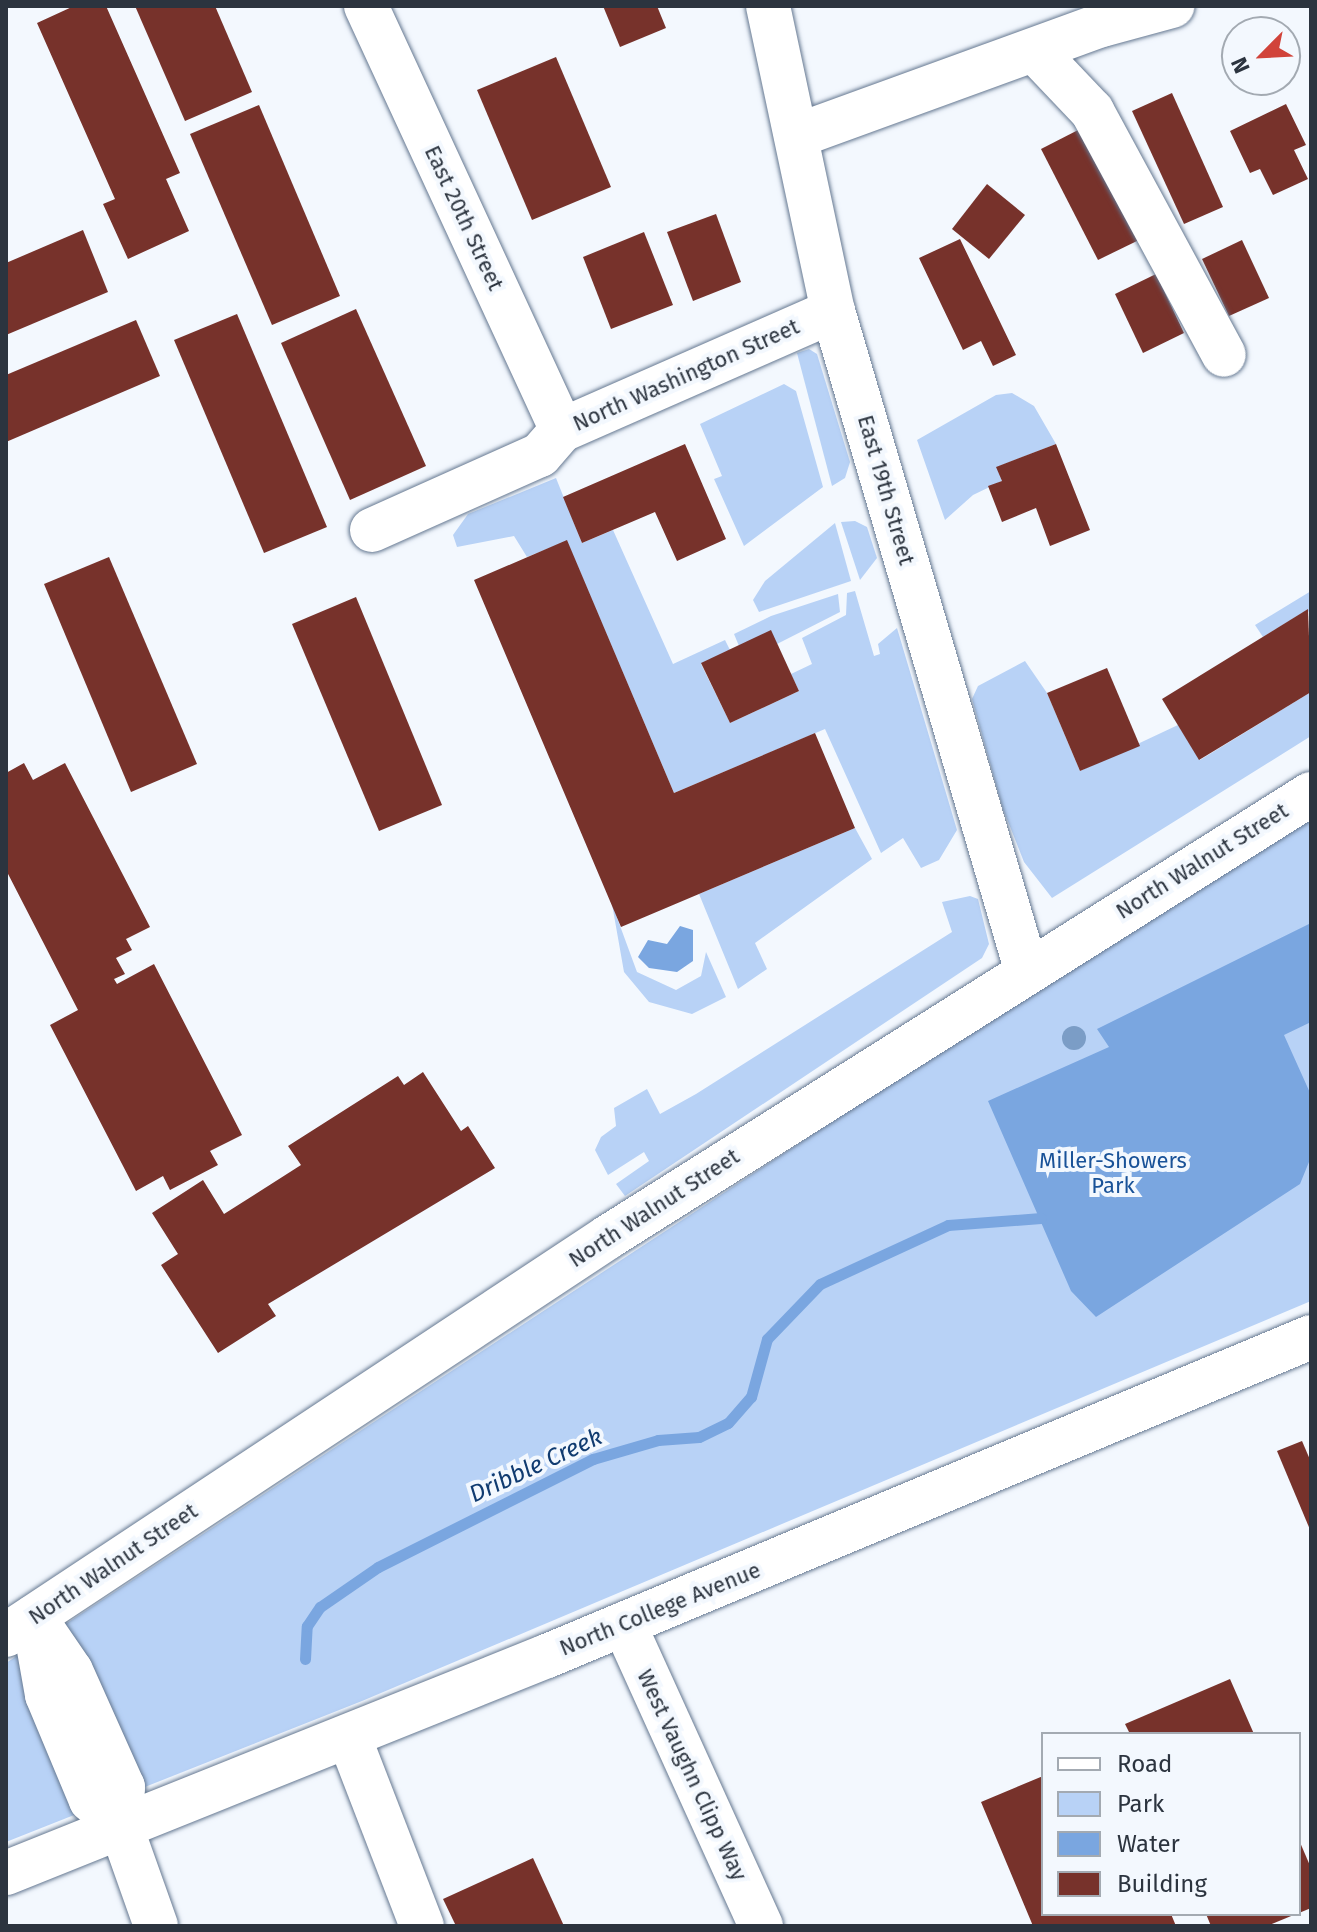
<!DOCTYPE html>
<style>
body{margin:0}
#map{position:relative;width:1317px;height:1932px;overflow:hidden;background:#f3f8fe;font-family:"Fira Sans",sans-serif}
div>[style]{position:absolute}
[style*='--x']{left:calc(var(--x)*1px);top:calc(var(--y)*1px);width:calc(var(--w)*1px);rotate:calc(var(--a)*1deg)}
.green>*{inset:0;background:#b8d2f6}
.water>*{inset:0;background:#7aa6e0}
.stream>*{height:11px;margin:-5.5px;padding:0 5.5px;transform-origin:5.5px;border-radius:5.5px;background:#7aa6e0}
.building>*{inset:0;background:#77322b}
.roads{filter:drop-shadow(0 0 2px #657891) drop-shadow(0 0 2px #657891)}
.minor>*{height:44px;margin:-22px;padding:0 22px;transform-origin:22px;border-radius:22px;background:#fff}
.major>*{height:44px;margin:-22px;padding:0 22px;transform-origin:22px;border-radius:22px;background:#fff}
.trees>*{width:24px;height:24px;margin:-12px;border-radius:50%;background:#7b9dc6}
span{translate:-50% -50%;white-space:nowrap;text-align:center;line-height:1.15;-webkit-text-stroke:8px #f3f8fe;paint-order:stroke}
.street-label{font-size:22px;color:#2c343f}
.park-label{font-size:22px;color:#195298}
.water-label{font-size:24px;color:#103b70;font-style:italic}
.frame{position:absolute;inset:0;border:8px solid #2c343f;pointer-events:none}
.legend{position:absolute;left:1041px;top:1732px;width:260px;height:184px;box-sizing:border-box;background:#f3f8fe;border:2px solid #a3aab2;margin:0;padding:10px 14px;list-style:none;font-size:24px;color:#2c343f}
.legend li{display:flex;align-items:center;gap:16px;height:40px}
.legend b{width:40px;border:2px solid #a3aab2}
.north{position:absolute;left:1221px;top:16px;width:80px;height:80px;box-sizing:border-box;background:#f3f8fe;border:2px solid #a3aab2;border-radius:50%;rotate:246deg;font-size:22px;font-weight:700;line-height:32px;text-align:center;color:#2c343f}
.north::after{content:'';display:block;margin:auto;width:28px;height:36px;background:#d1433a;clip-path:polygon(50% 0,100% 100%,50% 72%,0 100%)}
</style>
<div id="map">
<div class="green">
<div style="clip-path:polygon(809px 349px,817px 354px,850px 462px,845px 478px,832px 486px,797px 353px)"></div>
<div style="clip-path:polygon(784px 384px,796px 391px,823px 487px,744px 546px,714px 479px,722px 476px,700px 424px)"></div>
<div style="clip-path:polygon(1012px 393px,1034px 406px,1056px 444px,997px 467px,1002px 481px,973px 495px,945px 520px,917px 440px,996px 395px)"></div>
<div style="clip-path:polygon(556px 478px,582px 543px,613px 530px,673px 664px,725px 640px,730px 650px,701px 664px,730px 723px,799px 691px,791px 674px,812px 664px,802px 638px,846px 615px,847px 593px,855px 591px,874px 656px,880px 654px,878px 644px,897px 628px,957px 830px,939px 860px,921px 868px,903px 838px,881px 853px,825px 729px,674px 793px,567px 541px,527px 557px,514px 536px,457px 547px,453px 535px,468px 514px)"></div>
<div style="clip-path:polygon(855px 521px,867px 527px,877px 558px,860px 580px,841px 522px)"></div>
<div style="clip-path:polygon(835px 523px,851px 581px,759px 612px,753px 600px,765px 581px)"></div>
<div style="clip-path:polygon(1311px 591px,1311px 614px,1307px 610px,1263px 637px,1255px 625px)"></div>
<div style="clip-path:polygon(838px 594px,840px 612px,777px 644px,739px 646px,734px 634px,771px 616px)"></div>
<div style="clip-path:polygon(1025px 661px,1047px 693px,1080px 771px,1178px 725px,1200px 760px,1311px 692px,1311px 736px,1052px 898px,1024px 862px,1003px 809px,972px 699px,978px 686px)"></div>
<div style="clip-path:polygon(1311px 817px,1311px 1301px,362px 1701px,6px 1842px,6px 1663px,899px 1078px)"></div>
<div style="clip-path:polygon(855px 828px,872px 859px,755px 943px,767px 969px,738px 989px,699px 894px)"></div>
<div style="clip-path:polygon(970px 896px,978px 899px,989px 944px,982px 958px,625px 1196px,616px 1184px,649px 1161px,644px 1152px,608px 1175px,595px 1150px,601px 1137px,616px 1126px,614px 1108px,647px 1089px,660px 1114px,696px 1094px,952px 932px,942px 902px)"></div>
<div style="clip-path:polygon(612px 904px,637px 972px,676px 990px,701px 976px,706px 952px,726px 997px,692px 1014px,649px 1002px,624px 972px)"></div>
</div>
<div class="water">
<div style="clip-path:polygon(1311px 923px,1311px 1022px,1284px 1035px,1311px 1095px,1311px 1157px,1300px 1184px,1096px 1317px,1071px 1291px,988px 1101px,1109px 1047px,1097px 1029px)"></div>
<div style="clip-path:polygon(680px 926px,693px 930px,693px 961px,677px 972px,649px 968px,638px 957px,648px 940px,667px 944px)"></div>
</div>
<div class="stream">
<div style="--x:305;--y:1659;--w:33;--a:-87"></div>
<div style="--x:307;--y:1626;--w:23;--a:-56"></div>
<div style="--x:320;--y:1607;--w:70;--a:-34.6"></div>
<div style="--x:378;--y:1567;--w:241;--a:-26.7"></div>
<div style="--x:593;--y:1459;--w:68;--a:-16.3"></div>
<div style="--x:658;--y:1440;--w:41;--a:-4.2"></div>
<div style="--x:699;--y:1437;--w:32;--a:-26"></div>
<div style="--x:728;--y:1423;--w:35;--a:-49"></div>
<div style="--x:751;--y:1397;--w:60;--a:-74.6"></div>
<div style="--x:767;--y:1339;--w:76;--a:-46.1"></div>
<div style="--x:820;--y:1284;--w:141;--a:-24.7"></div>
<div style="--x:948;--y:1225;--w:93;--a:-4.3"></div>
</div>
<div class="building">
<div style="clip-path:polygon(74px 6px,106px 6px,180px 173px,166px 179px,189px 231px,128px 259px,103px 204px,115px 199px,37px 23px)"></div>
<div style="clip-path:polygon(135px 6px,215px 6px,252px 92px,185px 121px)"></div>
<div style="clip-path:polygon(603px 6px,657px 6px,666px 28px,620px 47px)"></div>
<div style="clip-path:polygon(556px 57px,611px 187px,532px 220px,477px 90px)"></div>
<div style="clip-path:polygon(1172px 93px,1223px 207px,1184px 224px,1132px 111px)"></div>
<div style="clip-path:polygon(1286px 104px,1306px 145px,1294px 150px,1308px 179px,1273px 195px,1260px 169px,1250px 173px,1230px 131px)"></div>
<div style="clip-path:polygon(259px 105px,340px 296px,272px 325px,190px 134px)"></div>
<div style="clip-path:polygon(1082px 128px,1139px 240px,1098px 260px,1041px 149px)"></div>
<div style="clip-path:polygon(987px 184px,1025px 215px,989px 259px,952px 229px)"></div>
<div style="clip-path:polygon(716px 214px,741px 282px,693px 301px,667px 232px)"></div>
<div style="clip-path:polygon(83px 230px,108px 292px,6px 335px,6px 263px)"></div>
<div style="clip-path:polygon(644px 232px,673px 305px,611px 329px,583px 257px)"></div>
<div style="clip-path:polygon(960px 239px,1016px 355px,993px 366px,981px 341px,963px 350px,919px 258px)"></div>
<div style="clip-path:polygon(1242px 240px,1269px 298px,1229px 316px,1202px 259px)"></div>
<div style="clip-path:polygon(1156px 274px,1184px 333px,1143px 353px,1115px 294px)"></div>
<div style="clip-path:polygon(356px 309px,426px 466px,350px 500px,281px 343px)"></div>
<div style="clip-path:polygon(237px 314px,327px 527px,264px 553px,174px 340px)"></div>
<div style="clip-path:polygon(136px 320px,160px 376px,6px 442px,6px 375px)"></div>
<div style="clip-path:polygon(685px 444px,726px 539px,677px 561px,655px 512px,582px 543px,563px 497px)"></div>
<div style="clip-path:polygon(1056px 444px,1090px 530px,1050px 546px,1036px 508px,1002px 522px,988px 486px,1002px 481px,996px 467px)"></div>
<div style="clip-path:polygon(567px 540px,674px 793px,815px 733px,855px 828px,621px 927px,474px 580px)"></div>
<div style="clip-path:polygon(109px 557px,197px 764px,131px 792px,44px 584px)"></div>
<div style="clip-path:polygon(356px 597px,442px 805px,379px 831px,292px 624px)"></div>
<div style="clip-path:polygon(1308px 609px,1311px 692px,1199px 760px,1162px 699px)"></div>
<div style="clip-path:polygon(771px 630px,799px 691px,730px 723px,701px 663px)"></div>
<div style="clip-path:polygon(1107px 668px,1140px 746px,1080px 771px,1047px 693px)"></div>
<div style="clip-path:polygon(24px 763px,33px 780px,65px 763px,150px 927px,126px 939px,132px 950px,116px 958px,125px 974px,114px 979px,117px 984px,154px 964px,242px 1135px,210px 1151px,218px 1165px,170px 1190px,163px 1176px,136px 1191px,50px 1025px,78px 1010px,6px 870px,6px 773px)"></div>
<div style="clip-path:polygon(423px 1072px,461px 1131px,468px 1126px,495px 1168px,268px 1304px,276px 1316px,218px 1353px,161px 1265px,178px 1254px,152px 1213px,203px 1180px,224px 1214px,301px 1165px,288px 1146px,398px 1076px,404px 1085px)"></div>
<div style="clip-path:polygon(1302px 1441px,1311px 1462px,1311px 1532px,1277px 1451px)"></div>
<div style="clip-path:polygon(1230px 1679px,1254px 1734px,1130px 1734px,1125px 1724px)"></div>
<div style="clip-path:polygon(1043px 1776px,1043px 1914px,1171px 1914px,1176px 1926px,1033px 1926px,981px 1802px)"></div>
<div style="clip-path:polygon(1299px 1840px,1311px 1868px,1311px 1908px,1299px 1913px)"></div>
<div style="clip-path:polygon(533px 1858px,564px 1926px,456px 1926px,443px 1899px)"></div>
<div style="clip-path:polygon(1206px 1914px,1296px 1914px,1267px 1926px,1211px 1926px)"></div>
</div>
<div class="roads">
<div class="minor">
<div style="--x:366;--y:6;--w:467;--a:65.2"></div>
<div style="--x:768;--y:6;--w:312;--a:78"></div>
<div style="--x:833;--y:311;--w:686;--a:73.65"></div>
<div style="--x:1035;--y:51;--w:83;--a:46.5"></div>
<div style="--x:1092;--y:111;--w:277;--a:61.6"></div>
<div style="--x:799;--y:135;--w:322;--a:-20"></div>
<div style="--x:1102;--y:25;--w:73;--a:-15.2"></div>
<div style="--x:372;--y:530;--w:184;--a:-24.1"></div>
<div style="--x:540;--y:455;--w:33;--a:-49"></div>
<div style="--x:562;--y:430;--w:296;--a:-23.7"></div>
<div style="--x:34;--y:1617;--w:65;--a:55.6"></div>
<div style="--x:71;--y:1671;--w:127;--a:65.9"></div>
<div style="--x:123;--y:1787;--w:40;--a:92.9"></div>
<div style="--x:121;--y:1827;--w:105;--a:70.5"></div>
<div style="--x:624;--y:1624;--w:332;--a:65.6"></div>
<div style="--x:36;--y:1633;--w:63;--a:79.9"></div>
<div style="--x:47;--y:1695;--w:114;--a:67.3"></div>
<div style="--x:91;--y:1800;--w:40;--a:42"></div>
<div style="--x:349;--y:1737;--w:203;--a:68.9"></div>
</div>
<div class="major">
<div style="--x:6;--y:1635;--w:722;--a:-33.47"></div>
<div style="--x:608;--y:1237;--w:831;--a:-32.22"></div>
<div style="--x:6;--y:1873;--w:583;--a:-21.86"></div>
<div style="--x:547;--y:1656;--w:828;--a:-22.66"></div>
</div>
</div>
<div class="trees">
<div style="left:1074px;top:1038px"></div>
</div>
<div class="street-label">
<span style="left:464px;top:218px;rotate:65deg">East 20th Street</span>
<span style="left:686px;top:375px;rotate:-24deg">North Washington Street</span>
<span style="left:886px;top:490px;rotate:74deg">East 19th Street</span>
<span style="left:1202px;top:861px;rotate:-32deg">North Walnut Street</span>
<span style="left:654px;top:1208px;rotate:-33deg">North Walnut Street</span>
<span style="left:113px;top:1564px;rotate:-34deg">North Walnut Street</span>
<span style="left:660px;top:1609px;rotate:-22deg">North College Avenue</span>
<span style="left:692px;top:1775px;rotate:65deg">West Vaughn Clipp Way</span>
</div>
<div class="park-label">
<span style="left:1113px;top:1173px">Miller-Showers<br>Park</span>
</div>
<div class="water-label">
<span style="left:536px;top:1466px;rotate:-25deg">Dribble Creek</span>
</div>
<div class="frame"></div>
<ul class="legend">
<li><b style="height:10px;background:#fff"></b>Road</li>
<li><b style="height:22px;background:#b8d2f6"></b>Park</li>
<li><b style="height:22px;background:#7aa6e0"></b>Water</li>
<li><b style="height:22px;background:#77322b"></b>Building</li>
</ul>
<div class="north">N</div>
</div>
